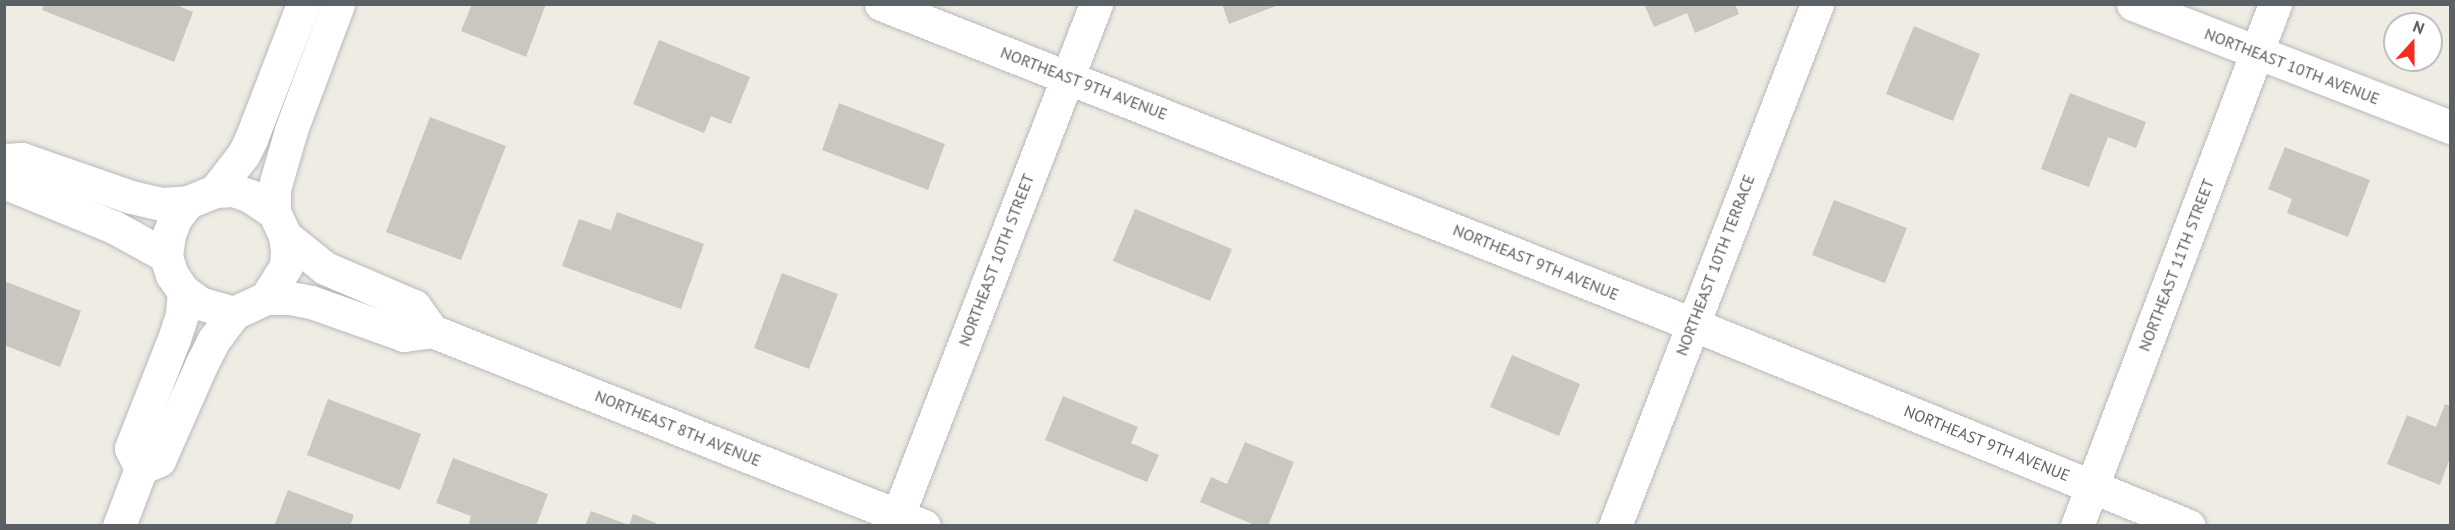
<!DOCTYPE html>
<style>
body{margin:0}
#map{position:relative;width:2455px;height:530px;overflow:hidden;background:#efece3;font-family:"PT Sans",sans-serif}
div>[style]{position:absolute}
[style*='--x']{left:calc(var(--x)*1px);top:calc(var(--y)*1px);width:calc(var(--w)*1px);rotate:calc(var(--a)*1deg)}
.building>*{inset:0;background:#cac7c0}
.roads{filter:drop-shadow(0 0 2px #b6babe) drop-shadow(0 0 2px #b6babe)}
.street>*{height:33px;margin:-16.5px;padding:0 16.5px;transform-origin:16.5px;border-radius:16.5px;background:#fff}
.secondary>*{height:33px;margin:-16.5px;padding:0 16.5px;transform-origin:16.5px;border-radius:16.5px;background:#fff}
span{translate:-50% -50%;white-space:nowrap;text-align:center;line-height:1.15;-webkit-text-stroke:4.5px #fff;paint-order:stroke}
.street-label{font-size:16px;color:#5b6065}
.frame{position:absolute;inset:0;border:6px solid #5b6065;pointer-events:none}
.north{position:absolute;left:2383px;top:12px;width:60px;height:60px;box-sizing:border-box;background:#fff;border:2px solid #bdbfc1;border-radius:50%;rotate:21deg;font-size:16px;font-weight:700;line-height:24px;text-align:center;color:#5b6065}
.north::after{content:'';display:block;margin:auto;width:21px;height:27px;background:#f72c21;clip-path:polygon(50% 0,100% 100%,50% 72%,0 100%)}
</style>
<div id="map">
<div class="building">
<div style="clip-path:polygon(44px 4px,174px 4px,193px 12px,174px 62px,42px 10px)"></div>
<div style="clip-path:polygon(472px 4px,546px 4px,526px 57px,461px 31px)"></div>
<div style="clip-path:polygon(1222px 4px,1276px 4px,1276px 6px,1229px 24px)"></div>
<div style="clip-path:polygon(1644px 4px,1735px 4px,1739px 14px,1695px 33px,1687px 13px,1654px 27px)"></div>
<div style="clip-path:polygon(1914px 26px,1980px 54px,1953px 121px,1886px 94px)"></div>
<div style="clip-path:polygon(659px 40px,750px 77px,731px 124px,711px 116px,704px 133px,633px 104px)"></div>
<div style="clip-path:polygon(2070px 93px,2146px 122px,2136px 148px,2108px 137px,2089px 187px,2041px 169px)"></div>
<div style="clip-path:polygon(839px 103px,945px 144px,928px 190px,822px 150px)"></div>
<div style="clip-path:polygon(430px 117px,506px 146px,461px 260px,386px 232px)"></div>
<div style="clip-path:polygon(2285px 147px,2370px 180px,2348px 237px,2287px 213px,2292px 199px,2268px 189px)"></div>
<div style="clip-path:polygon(1834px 200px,1907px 228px,1885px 283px,1812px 255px)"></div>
<div style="clip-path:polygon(1135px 209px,1232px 249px,1210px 301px,1113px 261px)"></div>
<div style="clip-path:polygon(617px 212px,704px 244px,681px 309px,562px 266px,579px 219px,611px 230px)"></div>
<div style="clip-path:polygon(782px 273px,838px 294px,809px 369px,754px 348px)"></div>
<div style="clip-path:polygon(4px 281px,81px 311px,60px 367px,4px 345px)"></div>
<div style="clip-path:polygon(1512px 355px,1580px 384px,1559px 436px,1490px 407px)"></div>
<div style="clip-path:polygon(1063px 396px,1138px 427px,1131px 443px,1159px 455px,1147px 482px,1045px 440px)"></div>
<div style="clip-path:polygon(328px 399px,421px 434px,400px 490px,307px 455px)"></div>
<div style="clip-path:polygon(2445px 404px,2450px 406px,2450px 458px,2440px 485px,2387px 464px,2407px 415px,2436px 427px)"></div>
<div style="clip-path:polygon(1245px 442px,1294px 462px,1268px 526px,1257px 526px,1200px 502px,1211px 477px,1227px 484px)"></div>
<div style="clip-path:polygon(453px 458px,548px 494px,536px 526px,468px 526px,471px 516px,436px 503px)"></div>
<div style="clip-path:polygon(288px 490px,354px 515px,350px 526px,274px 526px)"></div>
<div style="clip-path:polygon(591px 511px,629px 525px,629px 526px,585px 526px)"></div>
<div style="clip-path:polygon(633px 514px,656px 523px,655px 526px,629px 526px)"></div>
</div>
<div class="roads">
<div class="street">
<div style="--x:881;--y:4;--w:872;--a:21.53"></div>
<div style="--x:1692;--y:324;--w:536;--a:22.12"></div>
<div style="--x:2133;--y:4;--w:340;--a:21.2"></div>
<div style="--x:898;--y:515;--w:548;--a:-68.82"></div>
<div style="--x:1615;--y:526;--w:560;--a:-68.84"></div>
<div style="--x:2077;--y:526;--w:558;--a:-69.23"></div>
</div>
<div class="secondary">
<div style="--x:4;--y:160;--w:18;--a:-3"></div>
<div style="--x:22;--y:159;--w:115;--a:19.2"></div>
<div style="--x:131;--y:197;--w:32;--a:13"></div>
<div style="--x:162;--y:204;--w:26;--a:-4"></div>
<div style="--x:4;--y:174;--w:13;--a:58"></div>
<div style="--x:11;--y:185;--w:111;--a:22.2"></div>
<div style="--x:114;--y:227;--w:60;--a:29.1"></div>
<div style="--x:233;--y:190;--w:18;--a:19"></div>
<div style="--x:250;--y:196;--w:29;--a:34"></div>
<div style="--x:274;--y:212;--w:26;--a:65"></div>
<div style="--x:285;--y:236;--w:15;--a:82"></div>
<div style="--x:287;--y:251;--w:15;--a:94"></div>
<div style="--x:286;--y:266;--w:38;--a:122"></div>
<div style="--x:266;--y:298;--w:35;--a:155"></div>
<div style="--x:234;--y:313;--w:35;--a:-164"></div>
<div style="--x:200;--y:303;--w:19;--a:-145"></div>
<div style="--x:184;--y:292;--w:21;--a:-125"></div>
<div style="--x:172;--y:275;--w:20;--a:-108"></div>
<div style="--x:166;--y:256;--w:22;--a:-82"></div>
<div style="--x:169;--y:234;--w:18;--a:-68"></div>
<div style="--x:176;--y:217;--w:19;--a:-51"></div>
<div style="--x:188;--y:202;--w:29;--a:-22"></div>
<div style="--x:215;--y:191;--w:18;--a:-3"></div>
<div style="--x:215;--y:191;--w:46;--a:-52.1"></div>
<div style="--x:243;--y:155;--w:18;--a:-63"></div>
<div style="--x:251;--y:139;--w:145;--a:-68.9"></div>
<div style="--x:274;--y:212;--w:23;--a:-90"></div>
<div style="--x:274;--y:189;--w:61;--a:-73.9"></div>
<div style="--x:291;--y:130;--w:134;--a:-69.5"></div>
<div style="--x:285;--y:236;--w:51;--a:38.7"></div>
<div style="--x:325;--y:268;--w:97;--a:23.1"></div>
<div style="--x:414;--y:306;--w:31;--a:54"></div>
<div style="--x:266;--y:298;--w:24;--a:0"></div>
<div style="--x:290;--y:298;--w:21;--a:11"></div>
<div style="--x:311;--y:302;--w:99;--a:19.5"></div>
<div style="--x:404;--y:335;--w:28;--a:-8"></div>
<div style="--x:432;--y:331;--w:529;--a:21.62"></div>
<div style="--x:141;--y:468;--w:22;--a:-117"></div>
<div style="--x:131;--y:448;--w:117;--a:-68.5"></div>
<div style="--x:174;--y:339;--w:26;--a:-72"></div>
<div style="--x:182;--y:314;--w:22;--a:-85"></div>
<div style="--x:119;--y:526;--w:62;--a:-69.2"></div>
<div style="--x:141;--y:468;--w:20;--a:-24"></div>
<div style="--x:159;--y:460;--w:106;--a:-66.1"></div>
<div style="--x:202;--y:363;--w:25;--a:-63"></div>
<div style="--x:213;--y:341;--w:35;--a:-53"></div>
</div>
</div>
<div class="street-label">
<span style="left:2292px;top:66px;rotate:21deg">NORTHEAST 10TH AVENUE</span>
<span style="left:1084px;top:83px;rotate:21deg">NORTHEAST 9TH AVENUE</span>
<span style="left:996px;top:260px;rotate:-69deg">NORTHEAST 10TH STREET</span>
<span style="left:1536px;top:262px;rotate:22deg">NORTHEAST 9TH AVENUE</span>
<span style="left:1715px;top:265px;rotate:-69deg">NORTHEAST 10TH TERRACE</span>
<span style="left:2176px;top:265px;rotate:-69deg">NORTHEAST 11TH STREET</span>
<span style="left:678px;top:428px;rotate:22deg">NORTHEAST 8TH AVENUE</span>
<span style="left:1987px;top:443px;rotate:22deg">NORTHEAST 9TH AVENUE</span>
</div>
<div class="frame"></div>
<div class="north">N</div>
</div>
